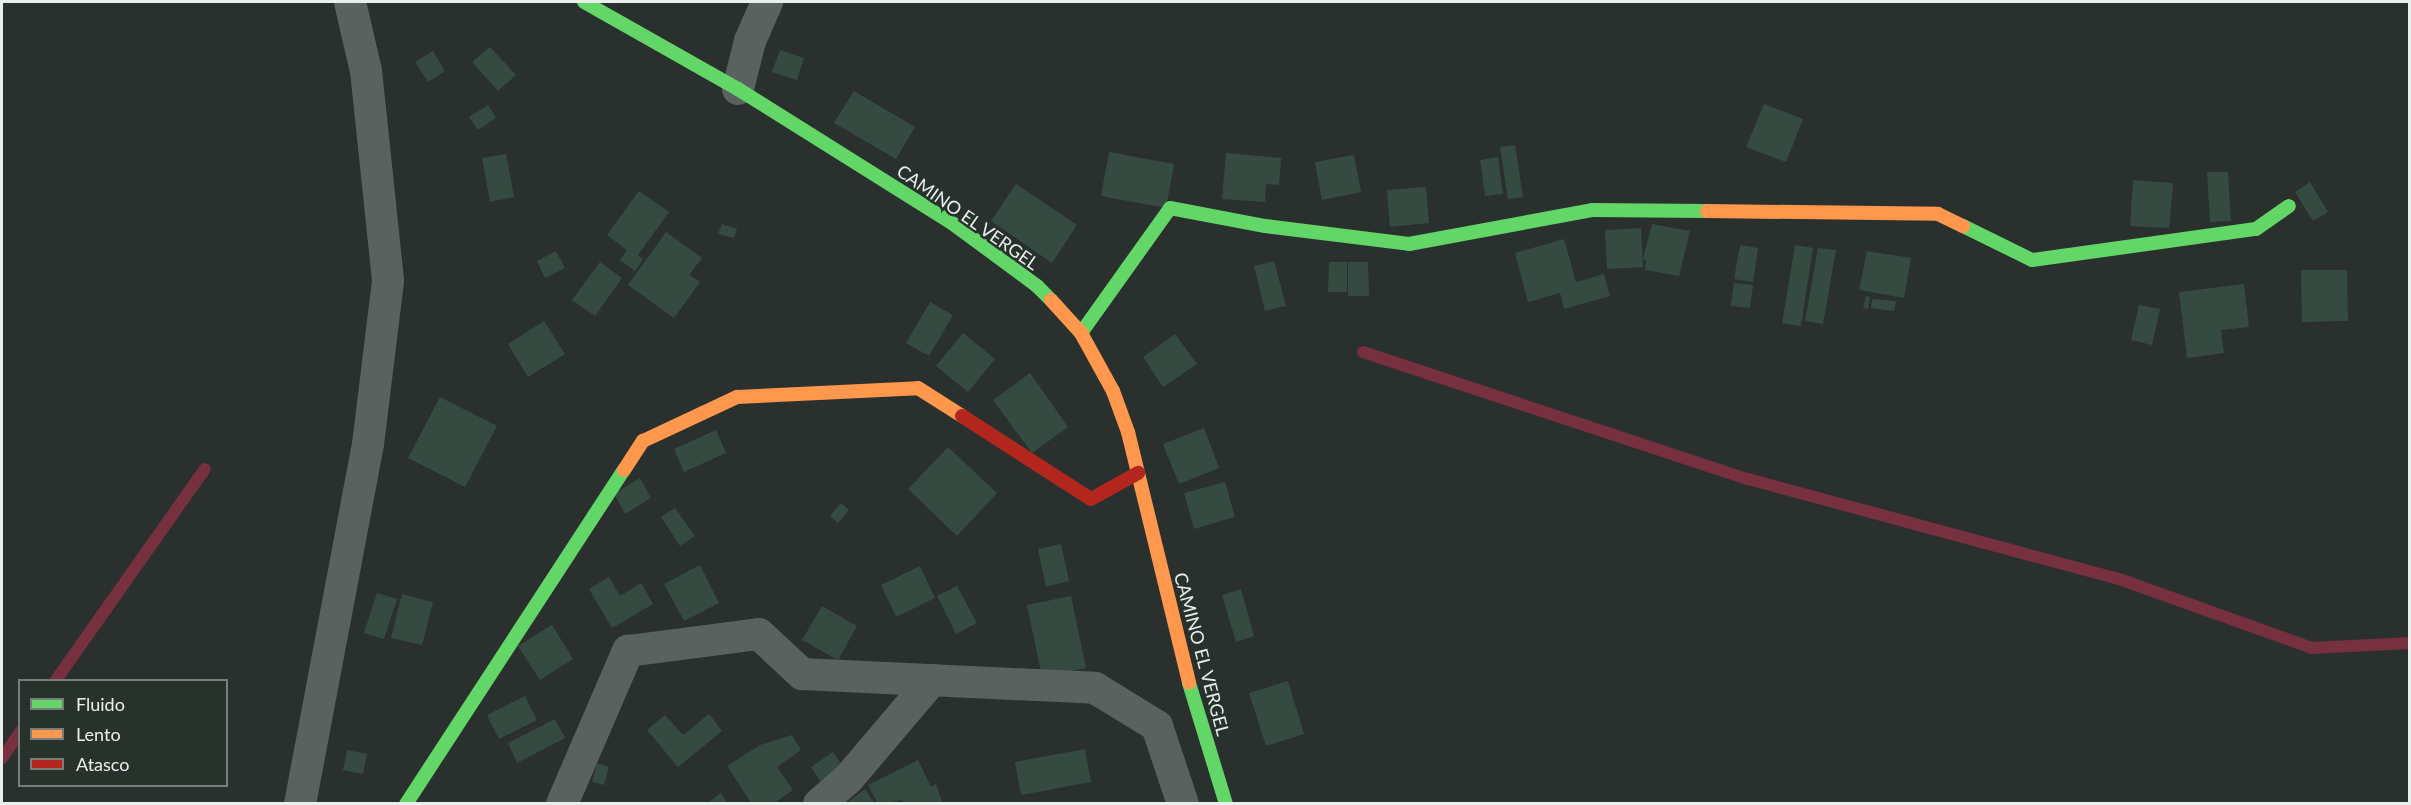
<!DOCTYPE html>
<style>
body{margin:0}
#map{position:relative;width:2411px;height:805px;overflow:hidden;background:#2a302d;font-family:Lato,sans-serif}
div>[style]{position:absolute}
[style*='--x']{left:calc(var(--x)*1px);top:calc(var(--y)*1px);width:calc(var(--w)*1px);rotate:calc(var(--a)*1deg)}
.stream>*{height:12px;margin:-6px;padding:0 6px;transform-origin:6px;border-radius:6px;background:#76303f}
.building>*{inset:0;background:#354b41}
.street>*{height:32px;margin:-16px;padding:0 16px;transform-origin:16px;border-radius:16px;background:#59625e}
.fast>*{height:14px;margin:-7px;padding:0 7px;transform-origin:7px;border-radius:7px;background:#63d668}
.slow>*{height:14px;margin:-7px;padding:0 7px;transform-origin:7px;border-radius:7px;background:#ff974d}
.jam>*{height:14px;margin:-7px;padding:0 7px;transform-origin:7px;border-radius:7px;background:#b3261e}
span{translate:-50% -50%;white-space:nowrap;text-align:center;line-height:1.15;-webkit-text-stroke:5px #28322c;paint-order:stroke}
.street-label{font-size:18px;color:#e9f0ec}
.frame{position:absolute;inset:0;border:3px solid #e9f0ec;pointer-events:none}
.legend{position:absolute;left:18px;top:679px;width:210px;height:108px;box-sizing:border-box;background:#28322c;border:2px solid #757e79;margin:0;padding:8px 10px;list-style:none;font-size:18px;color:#e9f0ec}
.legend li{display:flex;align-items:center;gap:12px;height:30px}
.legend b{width:30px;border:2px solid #757e79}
</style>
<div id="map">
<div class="stream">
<div style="--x:1363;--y:352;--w:405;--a:18.3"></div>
<div style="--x:1748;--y:479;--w:387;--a:15.1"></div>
<div style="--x:2122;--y:580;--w:202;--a:19.7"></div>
<div style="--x:2312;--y:648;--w:98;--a:-2.9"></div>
<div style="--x:56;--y:680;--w:258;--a:-54.8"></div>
<div style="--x:2;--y:758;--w:32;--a:-55"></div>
</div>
<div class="building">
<div style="clip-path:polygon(490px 47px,516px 75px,498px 91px,472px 62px)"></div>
<div style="clip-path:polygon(780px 50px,804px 58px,797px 80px,772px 72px)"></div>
<div style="clip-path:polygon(433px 51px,445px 71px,428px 82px,415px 62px)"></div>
<div style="clip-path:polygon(854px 91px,915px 127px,896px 159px,834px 123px)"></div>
<div style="clip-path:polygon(1764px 104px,1803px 119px,1786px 162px,1746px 147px)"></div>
<div style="clip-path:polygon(488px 105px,496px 118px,478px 130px,469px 117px)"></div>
<div style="clip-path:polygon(1515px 145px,1523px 197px,1508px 199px,1500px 147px)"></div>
<div style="clip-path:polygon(1109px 152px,1174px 164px,1166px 208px,1101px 196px)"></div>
<div style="clip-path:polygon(1226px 153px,1281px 158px,1279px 185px,1266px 184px,1265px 202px,1222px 199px)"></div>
<div style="clip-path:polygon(506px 154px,514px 197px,490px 202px,482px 158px)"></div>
<div style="clip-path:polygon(1354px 155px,1361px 192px,1322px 200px,1315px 162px)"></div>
<div style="clip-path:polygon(1498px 157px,1503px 194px,1485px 196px,1480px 160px)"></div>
<div style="clip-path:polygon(2207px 172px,2228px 172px,2231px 221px,2210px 222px)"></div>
<div style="clip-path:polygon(2133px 180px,2173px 183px,2169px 228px,2130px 226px)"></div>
<div style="clip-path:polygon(2310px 182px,2328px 212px,2313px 221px,2295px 192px)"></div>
<div style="clip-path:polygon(1016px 184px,1077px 225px,1052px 263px,991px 221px)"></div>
<div style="clip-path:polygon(1426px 187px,1429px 223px,1390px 227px,1387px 190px)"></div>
<div style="clip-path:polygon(639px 191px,669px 212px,638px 255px,643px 259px,635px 271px,620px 260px,627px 250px,607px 235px)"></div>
<div style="clip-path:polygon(722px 224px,737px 229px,734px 238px,718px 234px)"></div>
<div style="clip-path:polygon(1652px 224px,1690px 231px,1679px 276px,1645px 270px,1646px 260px,1643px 259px)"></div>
<div style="clip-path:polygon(1641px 228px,1643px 267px,1607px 269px,1605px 230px)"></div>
<div style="clip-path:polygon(666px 232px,702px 258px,689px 275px,700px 282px,674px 318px,628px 285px)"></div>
<div style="clip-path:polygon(1564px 239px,1576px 282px,1604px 274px,1610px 296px,1564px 309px,1560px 293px,1528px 302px,1515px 253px)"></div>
<div style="clip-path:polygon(1740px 245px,1758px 248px,1753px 282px,1734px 279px)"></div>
<div style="clip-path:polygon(1795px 245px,1813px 248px,1801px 326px,1782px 323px)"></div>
<div style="clip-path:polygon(1818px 248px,1836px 250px,1823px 324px,1805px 321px)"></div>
<div style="clip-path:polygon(556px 251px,565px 268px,545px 278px,537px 261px)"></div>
<div style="clip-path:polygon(1867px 251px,1911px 258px,1904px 298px,1859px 290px)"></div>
<div style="clip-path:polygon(1274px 261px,1286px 306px,1265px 311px,1254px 266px)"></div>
<div style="clip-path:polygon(600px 262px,622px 278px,595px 316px,572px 300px)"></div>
<div style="clip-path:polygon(1329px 262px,1347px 262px,1347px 292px,1328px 292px)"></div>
<div style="clip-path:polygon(1348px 262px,1368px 262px,1369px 296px,1348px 296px)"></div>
<div style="clip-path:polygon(2301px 270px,2347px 270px,2348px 321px,2302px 322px)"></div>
<div style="clip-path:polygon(1734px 283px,1753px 285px,1750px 308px,1731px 306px)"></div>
<div style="clip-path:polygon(2244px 284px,2249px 327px,2221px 330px,2224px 353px,2187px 358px,2179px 292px)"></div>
<div style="clip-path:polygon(1866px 296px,1870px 297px,1868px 309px,1863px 308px)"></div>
<div style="clip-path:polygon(1872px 299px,1896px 301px,1894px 311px,1871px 308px)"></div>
<div style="clip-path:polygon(930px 302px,953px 315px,929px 356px,906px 343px)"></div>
<div style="clip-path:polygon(2139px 305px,2160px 309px,2152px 345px,2131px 340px)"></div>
<div style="clip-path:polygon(544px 321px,565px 354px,528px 377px,508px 344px)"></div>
<div style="clip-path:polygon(963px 333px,995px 359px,968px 392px,936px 366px)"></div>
<div style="clip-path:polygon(1175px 334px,1197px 364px,1163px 387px,1143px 357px)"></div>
<div style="clip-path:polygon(1030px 373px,1068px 427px,1032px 453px,993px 400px)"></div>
<div style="clip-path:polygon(440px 397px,497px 426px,465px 487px,408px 458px)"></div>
<div style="clip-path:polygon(1204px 428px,1219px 468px,1179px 484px,1163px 444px)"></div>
<div style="clip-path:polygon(716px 430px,726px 453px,684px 472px,674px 449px)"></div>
<div style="clip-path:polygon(948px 447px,997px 493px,957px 536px,908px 489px)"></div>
<div style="clip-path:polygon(640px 478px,651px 498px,625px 514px,614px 494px)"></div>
<div style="clip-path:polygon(1225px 482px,1235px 517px,1194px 529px,1184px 493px)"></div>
<div style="clip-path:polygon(841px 503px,849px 510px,838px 523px,830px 516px)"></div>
<div style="clip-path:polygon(675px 508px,695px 536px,680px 546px,661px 517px)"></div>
<div style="clip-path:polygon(1061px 544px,1069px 581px,1046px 587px,1038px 549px)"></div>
<div style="clip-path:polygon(700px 565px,719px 603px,684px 621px,664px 584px)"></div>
<div style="clip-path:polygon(920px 566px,935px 598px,896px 617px,881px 585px)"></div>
<div style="clip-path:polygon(609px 577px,620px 596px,641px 583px,653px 604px,612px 628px,589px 589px)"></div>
<div style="clip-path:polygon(957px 586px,977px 623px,956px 634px,937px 596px)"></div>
<div style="clip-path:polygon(1241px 589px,1254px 636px,1236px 642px,1222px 595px)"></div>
<div style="clip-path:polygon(377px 593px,397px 599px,384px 639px,364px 633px)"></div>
<div style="clip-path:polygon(402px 594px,433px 602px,422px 645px,391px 638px)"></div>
<div style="clip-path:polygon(1071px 596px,1086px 668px,1042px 677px,1027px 605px)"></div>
<div style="clip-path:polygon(822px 606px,857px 626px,838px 660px,802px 640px)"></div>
<div style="clip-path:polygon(552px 625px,573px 659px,540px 680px,518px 646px)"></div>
<div style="clip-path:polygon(1288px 681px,1304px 734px,1266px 746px,1249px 693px)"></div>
<div style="clip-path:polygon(525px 696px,537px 720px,499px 739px,487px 715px)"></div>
<div style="clip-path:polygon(709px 714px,722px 731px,678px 767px,647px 730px,665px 715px,683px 735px)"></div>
<div style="clip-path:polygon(555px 719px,565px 738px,517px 763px,508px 743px)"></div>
<div style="clip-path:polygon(792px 735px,801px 750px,777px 767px,793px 790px,773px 804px,752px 804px,727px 766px,760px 745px)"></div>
<div style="clip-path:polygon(1085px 749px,1091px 782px,1021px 795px,1015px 762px)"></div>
<div style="clip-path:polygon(347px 750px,367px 754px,363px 774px,343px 770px)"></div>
<div style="clip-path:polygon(833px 752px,843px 767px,821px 782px,811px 767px)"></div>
<div style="clip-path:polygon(918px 760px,931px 787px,936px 784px,943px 804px,904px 804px,902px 800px,878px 804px,868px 785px)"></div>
<div style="clip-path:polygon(597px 763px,609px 767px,604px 785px,592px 782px)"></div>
<div style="clip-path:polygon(865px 789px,875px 804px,845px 804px)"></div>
<div style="clip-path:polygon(721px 793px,728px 804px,706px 804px)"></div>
</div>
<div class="street">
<div style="--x:738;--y:89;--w:49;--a:-76"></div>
<div style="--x:750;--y:41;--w:43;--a:-66.4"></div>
<div style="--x:300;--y:804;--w:366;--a:-79.3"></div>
<div style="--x:368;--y:444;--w:165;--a:-83"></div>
<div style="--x:388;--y:280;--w:210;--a:-96"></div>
<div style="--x:366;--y:71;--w:71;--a:-103.1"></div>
<div style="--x:562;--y:804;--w:167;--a:-66.7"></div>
<div style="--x:628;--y:651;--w:132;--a:-7.4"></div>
<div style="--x:759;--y:634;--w:59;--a:42.9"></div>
<div style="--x:802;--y:674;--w:293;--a:2.7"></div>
<div style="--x:1095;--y:688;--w:73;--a:31.5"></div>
<div style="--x:1157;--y:726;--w:82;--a:71.6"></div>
<div style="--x:819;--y:804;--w:38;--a:-41"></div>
<div style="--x:848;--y:779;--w:130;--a:-49.7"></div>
</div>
<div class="fast">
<div style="--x:584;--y:2;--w:177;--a:29.5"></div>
<div style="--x:738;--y:89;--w:252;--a:32.1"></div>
<div style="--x:952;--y:223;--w:106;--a:36.5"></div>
<div style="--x:1037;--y:286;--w:20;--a:45"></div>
<div style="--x:1963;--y:226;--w:77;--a:26.2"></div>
<div style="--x:2032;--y:260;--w:226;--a:-7.9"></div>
<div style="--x:2256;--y:229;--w:40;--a:-34.9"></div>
<div style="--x:1081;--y:333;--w:153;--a:-54.5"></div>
<div style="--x:1170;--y:208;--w:97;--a:10.7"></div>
<div style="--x:1265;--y:226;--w:145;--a:7.1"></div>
<div style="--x:1409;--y:244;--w:186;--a:-10.5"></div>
<div style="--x:1592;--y:210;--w:115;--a:0.5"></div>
<div style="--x:1189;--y:683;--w:127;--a:73"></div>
<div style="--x:406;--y:804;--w:399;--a:-56.9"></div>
</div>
<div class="slow">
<div style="--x:1707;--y:211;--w:231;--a:0.7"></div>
<div style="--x:1938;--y:214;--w:28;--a:26"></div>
<div style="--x:1051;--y:300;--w:45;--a:47.7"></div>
<div style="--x:1081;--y:333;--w:66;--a:61.1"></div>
<div style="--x:1113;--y:391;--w:44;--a:69.9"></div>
<div style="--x:1128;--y:432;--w:258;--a:76.3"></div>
<div style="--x:624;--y:470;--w:35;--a:-57"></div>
<div style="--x:643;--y:441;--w:104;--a:-25.1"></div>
<div style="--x:737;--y:397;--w:181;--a:-2.8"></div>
<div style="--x:918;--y:388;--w:52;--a:32.5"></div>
</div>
<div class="jam">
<div style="--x:962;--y:416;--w:153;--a:32.8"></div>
<div style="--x:1091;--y:499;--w:54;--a:-29"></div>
</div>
<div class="street-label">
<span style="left:968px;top:217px;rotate:35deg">CAMINO EL VERGEL</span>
<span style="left:1202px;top:654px;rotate:75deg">CAMINO EL VERGEL</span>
</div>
<div class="frame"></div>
<ul class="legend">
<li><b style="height:8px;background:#63d668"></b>Fluido</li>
<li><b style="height:8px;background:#ff974d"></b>Lento</li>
<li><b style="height:8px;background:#b3261e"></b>Atasco</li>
</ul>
</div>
